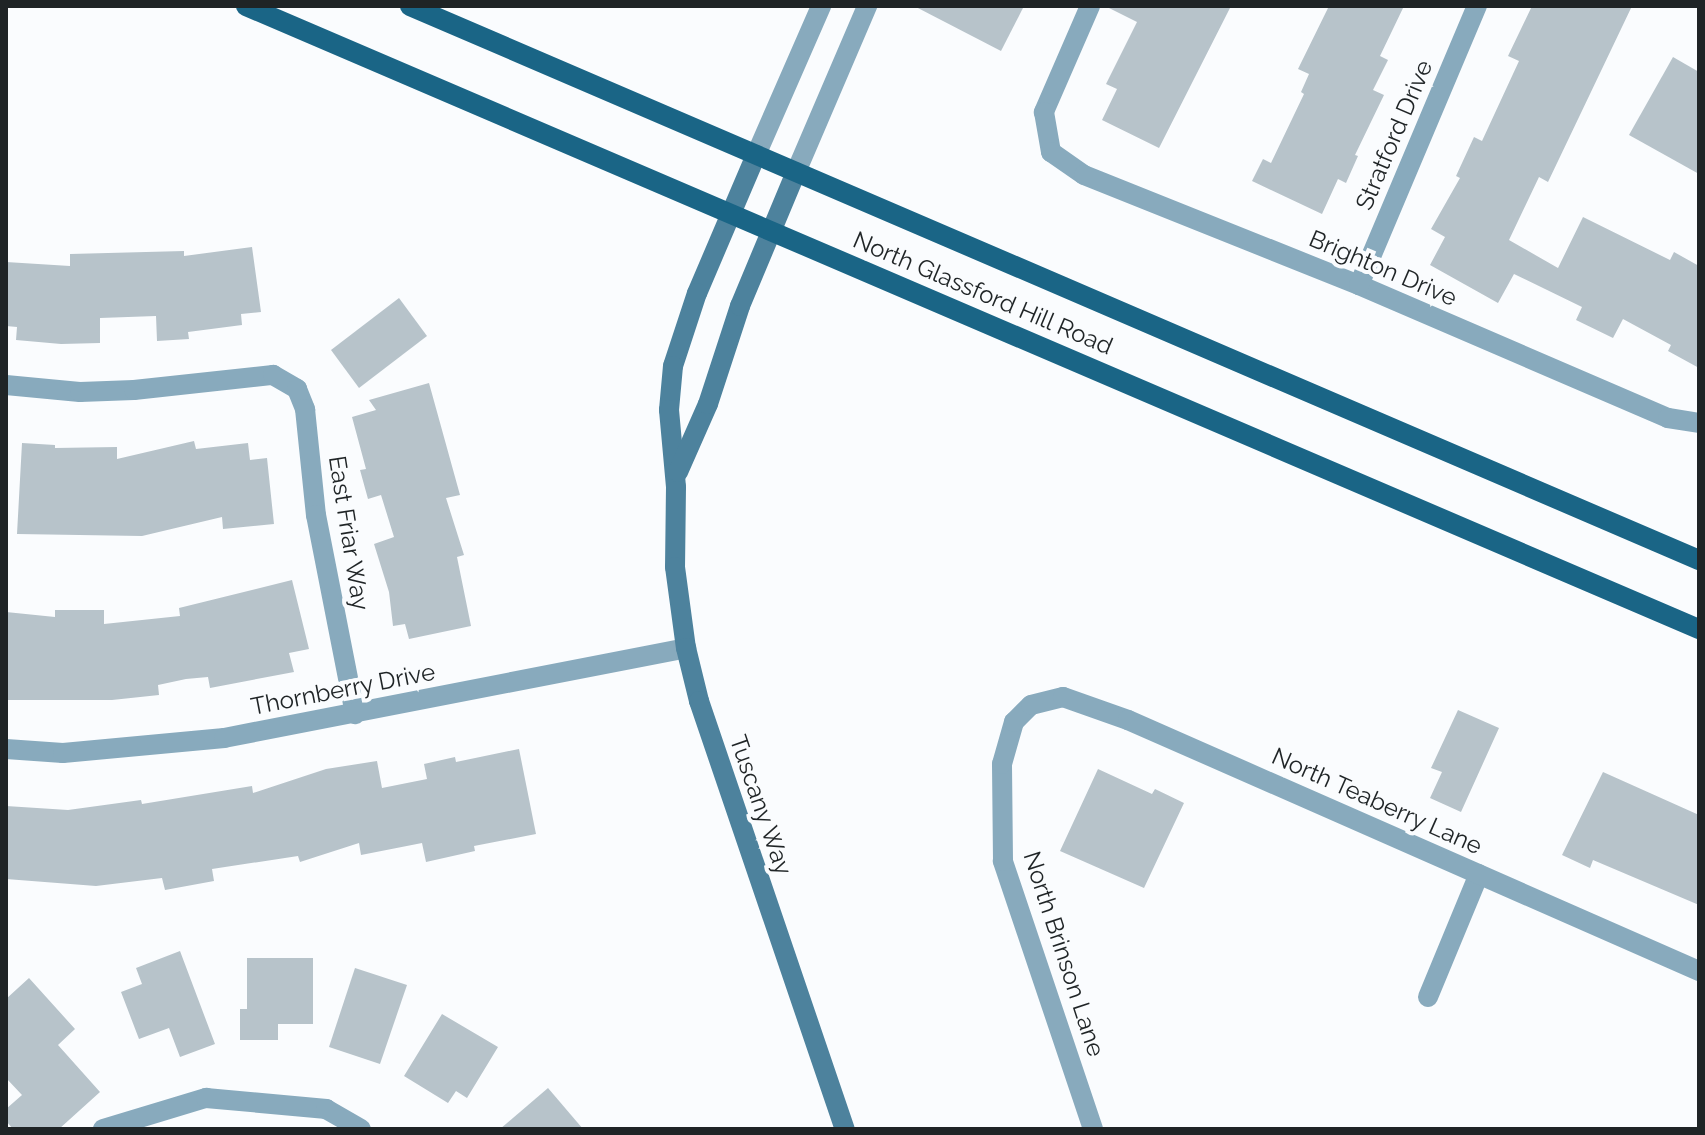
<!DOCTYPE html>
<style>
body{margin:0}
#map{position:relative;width:1705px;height:1135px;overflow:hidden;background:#fafcfe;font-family:Raleway,sans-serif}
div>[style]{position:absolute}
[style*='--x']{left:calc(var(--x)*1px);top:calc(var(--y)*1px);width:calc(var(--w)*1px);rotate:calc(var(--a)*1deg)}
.building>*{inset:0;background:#b7c3ca}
.street>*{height:20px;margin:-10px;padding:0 10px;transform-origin:10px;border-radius:10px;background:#88aabd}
.secondary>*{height:20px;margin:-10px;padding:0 10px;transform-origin:10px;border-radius:10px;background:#4d829d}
.primary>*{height:20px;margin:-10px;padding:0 10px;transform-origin:10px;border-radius:10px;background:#1a6586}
span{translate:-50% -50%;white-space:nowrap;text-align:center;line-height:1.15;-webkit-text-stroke:8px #fafcfe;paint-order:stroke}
.street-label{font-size:24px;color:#1f2426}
.frame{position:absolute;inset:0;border:8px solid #1f2426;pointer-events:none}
</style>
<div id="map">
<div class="building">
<div style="clip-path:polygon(914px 6px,1024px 6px,1001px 51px)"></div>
<div style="clip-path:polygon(1105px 6px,1231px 6px,1159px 148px,1102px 120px,1117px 89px,1106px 84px,1137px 22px)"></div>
<div style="clip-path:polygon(1329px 6px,1404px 6px,1380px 56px,1388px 60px,1373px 90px,1384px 95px,1355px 155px,1358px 156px,1346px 183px,1338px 179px,1322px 214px,1252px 181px,1263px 159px,1271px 163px,1304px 94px,1301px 92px,1309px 74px,1298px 69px)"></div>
<div style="clip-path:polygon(1532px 6px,1632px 6px,1548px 182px,1539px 177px,1509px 240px,1558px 268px,1583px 217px,1670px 260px,1674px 252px,1699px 266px,1699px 368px,1668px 351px,1671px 345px,1623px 319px,1613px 338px,1576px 320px,1582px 307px,1514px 274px,1498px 303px,1430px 265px,1445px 237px,1431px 229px,1460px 178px,1456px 176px,1474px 137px,1482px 141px,1519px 61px,1508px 56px)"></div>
<div style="clip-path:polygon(1673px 57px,1699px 72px,1699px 174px,1629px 135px)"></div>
<div style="clip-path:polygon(252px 247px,261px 312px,241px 314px,242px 325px,188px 332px,189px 339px,157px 341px,156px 316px,100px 318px,100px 343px,61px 344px,16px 340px,17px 327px,6px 326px,6px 262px,70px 266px,70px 254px,184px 251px,184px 256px)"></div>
<div style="clip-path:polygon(399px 298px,427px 336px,359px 388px,331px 350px)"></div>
<div style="clip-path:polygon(429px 383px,460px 495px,446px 498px,464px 555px,457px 557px,471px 626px,409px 639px,405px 624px,393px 626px,389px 592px,374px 544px,394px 537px,381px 495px,368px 499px,360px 470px,366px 469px,352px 417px,376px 410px,369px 400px)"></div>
<div style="clip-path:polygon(194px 441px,196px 449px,248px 443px,250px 460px,267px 458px,274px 524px,223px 529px,222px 517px,142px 536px,17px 534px,22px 443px,55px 445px,55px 448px,117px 447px,117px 459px)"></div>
<div style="clip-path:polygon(292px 580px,309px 649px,289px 653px,294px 672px,210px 688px,208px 677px,186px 679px,158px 685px,159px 695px,112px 700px,6px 700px,6px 612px,55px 617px,55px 610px,104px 610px,104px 624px,180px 616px,179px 608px)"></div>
<div style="clip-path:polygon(1458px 710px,1499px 728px,1461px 812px,1430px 798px,1442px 772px,1431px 768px)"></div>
<div style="clip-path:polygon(519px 749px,536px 834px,474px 846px,475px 851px,426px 862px,422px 843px,361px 855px,359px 843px,300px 862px,298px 856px,212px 869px,214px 881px,165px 890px,162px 878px,96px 886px,6px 879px,6px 806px,68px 810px,141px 800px,142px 804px,252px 786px,253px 793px,326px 769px,377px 761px,382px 788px,427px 779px,424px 764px,455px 757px,456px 762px)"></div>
<div style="clip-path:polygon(1098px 769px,1152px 794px,1155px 789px,1184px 803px,1144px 888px,1060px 851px)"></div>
<div style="clip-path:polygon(1603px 772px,1699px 815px,1699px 905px,1593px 860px,1590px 868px,1562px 855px)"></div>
<div style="clip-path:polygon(180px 951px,215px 1044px,180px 1057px,169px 1028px,139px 1039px,121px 992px,142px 984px,136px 968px)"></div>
<div style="clip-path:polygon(247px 958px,313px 958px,313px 1024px,278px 1024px,278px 1040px,240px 1040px,240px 1009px,247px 1009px)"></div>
<div style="clip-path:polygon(355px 968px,407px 985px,380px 1064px,329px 1047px)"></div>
<div style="clip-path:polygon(29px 978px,75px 1029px,58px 1045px,100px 1092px,59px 1129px,13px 1129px,6px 1121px,6px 1109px,22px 1095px,6px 1078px,6px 999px)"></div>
<div style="clip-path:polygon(442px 1014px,498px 1047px,467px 1098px,456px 1091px,448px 1103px,404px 1076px)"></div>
<div style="clip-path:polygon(548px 1088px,583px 1129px,500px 1129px)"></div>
</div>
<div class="street">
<div style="--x:1090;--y:6;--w:116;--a:113.5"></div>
<div style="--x:1044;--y:112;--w:41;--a:80.1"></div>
<div style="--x:1051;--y:152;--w:40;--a:34.9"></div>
<div style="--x:1084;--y:175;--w:296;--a:21.8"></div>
<div style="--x:1359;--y:285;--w:336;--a:23.3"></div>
<div style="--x:1668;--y:418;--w:31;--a:9"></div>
<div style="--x:756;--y:155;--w:163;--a:-66.4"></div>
<div style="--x:796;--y:172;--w:181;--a:-66.8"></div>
<div style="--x:1359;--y:285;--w:303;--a:-67.1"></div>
<div style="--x:6;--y:385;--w:74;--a:5.4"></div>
<div style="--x:80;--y:392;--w:54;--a:-2.1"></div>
<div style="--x:134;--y:390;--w:140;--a:-6.2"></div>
<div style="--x:273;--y:375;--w:28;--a:30"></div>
<div style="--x:297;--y:389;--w:22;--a:68"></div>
<div style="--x:305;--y:409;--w:107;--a:84.1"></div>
<div style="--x:316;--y:515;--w:203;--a:78.9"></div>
<div style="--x:6;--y:749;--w:57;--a:4"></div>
<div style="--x:63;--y:753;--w:162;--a:-5.3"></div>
<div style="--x:224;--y:738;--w:471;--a:-11"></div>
<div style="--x:1428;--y:997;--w:133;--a:-67.5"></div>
<div style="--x:103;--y:1129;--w:108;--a:-16.8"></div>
<div style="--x:206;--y:1098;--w:121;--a:5.2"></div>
<div style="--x:326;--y:1109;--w:40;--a:29.7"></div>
<div style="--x:1093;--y:1129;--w:283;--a:-108.6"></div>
<div style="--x:1003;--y:861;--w:97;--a:-90.6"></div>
<div style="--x:1002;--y:764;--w:44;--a:-74.1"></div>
<div style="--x:1014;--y:722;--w:24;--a:-45"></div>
<div style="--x:1031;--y:705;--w:33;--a:-14"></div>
<div style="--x:1063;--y:697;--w:69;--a:19.5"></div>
<div style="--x:1128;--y:720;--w:624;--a:23.73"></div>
</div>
<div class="secondary">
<div style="--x:756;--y:155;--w:150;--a:113.1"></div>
<div style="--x:697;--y:293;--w:77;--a:108.2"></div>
<div style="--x:673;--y:366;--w:44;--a:95.2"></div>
<div style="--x:669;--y:410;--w:77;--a:84.8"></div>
<div style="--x:676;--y:487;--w:80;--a:90.7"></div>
<div style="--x:675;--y:567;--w:82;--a:82.3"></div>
<div style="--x:686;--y:648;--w:55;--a:76.2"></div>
<div style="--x:699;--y:701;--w:452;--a:71.2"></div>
<div style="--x:678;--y:472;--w:74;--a:-66.2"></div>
<div style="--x:708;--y:404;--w:103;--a:-71.9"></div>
<div style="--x:740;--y:306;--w:145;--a:-67.3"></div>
</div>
<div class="primary">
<div style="--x:246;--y:6;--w:1581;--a:23.21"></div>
<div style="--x:410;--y:6;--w:1403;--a:23.26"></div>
</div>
<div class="street-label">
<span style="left:1394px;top:135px;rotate:-67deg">Stratford Drive</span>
<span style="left:1383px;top:268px;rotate:23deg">Brighton Drive</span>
<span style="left:983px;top:293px;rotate:23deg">North Glassford Hill Road</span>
<span style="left:349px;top:533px;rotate:81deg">East Friar Way</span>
<span style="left:343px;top:689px;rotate:-11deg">Thornberry Drive</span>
<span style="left:1377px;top:801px;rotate:24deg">North Teaberry Lane</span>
<span style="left:761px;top:805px;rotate:71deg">Tuscany Way</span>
<span style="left:1064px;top:954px;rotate:72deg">North Brinson Lane</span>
</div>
<div class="frame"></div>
</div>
